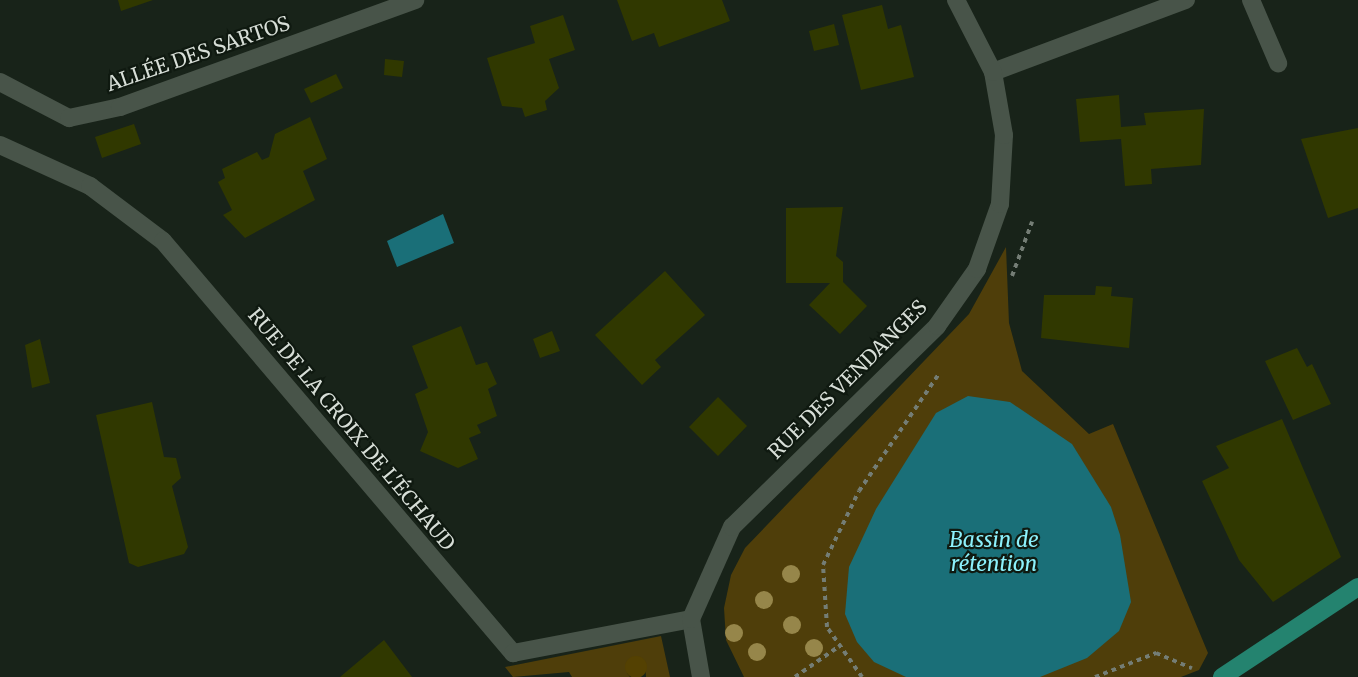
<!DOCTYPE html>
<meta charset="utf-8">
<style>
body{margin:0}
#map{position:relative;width:1358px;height:677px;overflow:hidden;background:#182319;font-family:Merriweather,serif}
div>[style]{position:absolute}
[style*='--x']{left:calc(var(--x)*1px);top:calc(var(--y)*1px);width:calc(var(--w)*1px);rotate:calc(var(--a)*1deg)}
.green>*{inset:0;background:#4f3e0a}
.forest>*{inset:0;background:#544102}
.round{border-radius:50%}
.water>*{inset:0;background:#1a6f78}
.building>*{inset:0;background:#303800}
.path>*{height:4px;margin-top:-2px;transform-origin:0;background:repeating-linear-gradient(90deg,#747d75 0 4.5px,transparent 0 9px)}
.minor>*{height:18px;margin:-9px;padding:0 9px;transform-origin:9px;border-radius:9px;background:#485449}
.major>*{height:18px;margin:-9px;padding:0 9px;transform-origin:9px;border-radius:9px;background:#24836f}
.trees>*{width:18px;height:18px;margin:-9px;border-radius:50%;background:#96864a}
span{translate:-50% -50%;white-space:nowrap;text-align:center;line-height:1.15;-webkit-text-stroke:4.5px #0f1910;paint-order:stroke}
.street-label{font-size:20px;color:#d7ded7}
.water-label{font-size:21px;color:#8cf1fc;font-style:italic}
</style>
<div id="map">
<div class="green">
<div style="clip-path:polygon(1006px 247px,1009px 323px,1022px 371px,1089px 434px,1113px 424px,1208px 653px,1199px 670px,1181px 677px,744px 677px,726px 640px,724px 608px,731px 575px,745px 548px,969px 314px)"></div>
<div style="clip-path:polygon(661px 636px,670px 677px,646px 677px,645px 665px,627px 673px,630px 677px,572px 677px,569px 672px,513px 677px,505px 667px)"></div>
</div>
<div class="forest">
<div class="round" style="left:625px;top:656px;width:22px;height:22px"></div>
</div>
<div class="water">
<div style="clip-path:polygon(443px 214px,454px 243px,397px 267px,387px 241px)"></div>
<div style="clip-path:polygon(968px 396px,1010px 402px,1072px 444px,1111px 507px,1120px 535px,1131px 602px,1119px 631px,1087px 658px,1040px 677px,906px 677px,874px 662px,857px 642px,845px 614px,849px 567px,876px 509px,936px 413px)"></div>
</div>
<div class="building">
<div style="clip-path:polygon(118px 0,153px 0,121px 11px)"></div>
<div style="clip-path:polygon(617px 0,722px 0,730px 21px,659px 47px,654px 33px,632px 41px)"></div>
<div style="clip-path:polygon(882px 5px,888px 29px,901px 25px,914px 77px,861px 90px,842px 15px)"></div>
<div style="clip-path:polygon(563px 15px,575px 50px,549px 59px,559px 88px,545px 101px,547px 110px,525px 117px,522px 108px,502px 106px,487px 58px,535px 43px,530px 26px)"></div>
<div style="clip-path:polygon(834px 24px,839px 45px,814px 51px,809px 31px)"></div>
<div style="clip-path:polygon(385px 59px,404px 61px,402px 77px,384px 75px)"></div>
<div style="clip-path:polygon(336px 74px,343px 88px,311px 103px,304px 89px)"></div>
<div style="clip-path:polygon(1119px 95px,1121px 127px,1146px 125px,1144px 113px,1204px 109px,1201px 165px,1151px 169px,1152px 184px,1125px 186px,1121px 139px,1080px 142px,1076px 99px)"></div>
<div style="clip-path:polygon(310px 117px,327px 159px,303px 171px,315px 200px,245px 238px,223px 215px,232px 210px,218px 182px,225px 178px,222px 169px,257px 152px,262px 160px,269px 157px,275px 134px)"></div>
<div style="clip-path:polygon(134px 124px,141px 144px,102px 158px,95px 137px)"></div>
<div style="clip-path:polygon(1358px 128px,1358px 208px,1328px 218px,1301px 139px)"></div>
<div style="clip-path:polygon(843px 207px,836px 256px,843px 262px,843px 282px,867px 306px,840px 334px,809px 305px,830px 283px,786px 283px,786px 208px)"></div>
<div style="clip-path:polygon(665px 271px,705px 315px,655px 360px,661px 367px,642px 385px,595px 335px)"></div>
<div style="clip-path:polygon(1096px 286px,1112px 287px,1111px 296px,1133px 298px,1129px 348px,1041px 338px,1044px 295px,1095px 295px)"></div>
<div style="clip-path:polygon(461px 326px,476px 365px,487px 362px,497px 384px,488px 389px,497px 416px,477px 425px,481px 433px,469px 438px,478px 459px,458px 468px,420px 451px,428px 432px,415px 394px,428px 388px,412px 346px)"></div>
<div style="clip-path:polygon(552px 331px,560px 351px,540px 358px,533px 339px)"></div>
<div style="clip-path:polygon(40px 339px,50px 383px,32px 388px,25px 345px)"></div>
<div style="clip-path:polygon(1297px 348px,1307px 367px,1312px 364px,1331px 404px,1293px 420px,1265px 361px)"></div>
<div style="clip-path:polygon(718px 397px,747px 426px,718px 456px,689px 427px)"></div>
<div style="clip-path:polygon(152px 402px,164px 457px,176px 458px,181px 478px,172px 486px,188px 547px,184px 554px,138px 567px,129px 563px,96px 415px)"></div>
<div style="clip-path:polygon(1282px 419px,1341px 557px,1273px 602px,1239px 560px,1202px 481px,1229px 468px,1216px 446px)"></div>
<div style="clip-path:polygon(384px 640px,412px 677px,340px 677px)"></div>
</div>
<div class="path">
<div style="--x:1012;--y:276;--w:58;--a:-69.7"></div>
<div style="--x:795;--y:677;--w:52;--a:-34.9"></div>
<div style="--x:862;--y:677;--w:61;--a:-125"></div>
<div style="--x:827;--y:627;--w:62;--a:-93.7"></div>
<div style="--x:823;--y:565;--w:82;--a:-64.1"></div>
<div style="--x:859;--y:491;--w:140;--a:-55.7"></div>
<div style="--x:1095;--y:677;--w:66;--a:-21.5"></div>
<div style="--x:1156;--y:653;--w:39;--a:23"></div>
</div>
<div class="minor">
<div style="--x:1251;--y:0;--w:69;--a:66.8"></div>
<div style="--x:993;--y:72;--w:206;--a:-20.5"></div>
<div style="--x:0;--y:82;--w:78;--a:27.6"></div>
<div style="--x:69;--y:118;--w:52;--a:-12.2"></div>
<div style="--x:120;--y:107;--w:314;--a:-19.9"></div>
<div style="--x:0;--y:145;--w:99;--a:24.5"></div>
<div style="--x:90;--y:186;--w:91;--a:37"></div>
<div style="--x:163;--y:241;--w:541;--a:49.65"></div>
<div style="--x:513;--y:653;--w:181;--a:-10.8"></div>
<div style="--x:701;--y:677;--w:59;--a:-99.8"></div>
<div style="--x:691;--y:619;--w:101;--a:-66"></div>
<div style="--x:732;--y:527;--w:287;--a:-44.4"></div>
<div style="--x:937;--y:326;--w:70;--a:-54.9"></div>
<div style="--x:977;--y:269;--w:69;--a:-70.5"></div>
<div style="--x:1000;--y:204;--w:69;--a:-86.7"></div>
<div style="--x:1004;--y:135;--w:64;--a:-99.9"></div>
<div style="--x:993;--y:72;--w:81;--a:-117.2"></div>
</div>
<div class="major">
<div style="--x:1222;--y:677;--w:163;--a:-33.5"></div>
</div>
<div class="trees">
<div style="left:791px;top:574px"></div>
<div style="left:764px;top:600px"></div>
<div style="left:792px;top:625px"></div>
<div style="left:734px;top:633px"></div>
<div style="left:814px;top:648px"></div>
<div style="left:757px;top:652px"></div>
</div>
<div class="street-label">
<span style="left:198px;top:53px;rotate:-19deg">ALLÉE DES SARTOS</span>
<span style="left:847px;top:379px;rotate:-45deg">RUE DES VENDANGES</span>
<span style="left:352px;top:429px;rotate:50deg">RUE DE LA CROIX DE L'ÉCHAUD</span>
</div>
<div class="water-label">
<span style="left:994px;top:552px">Bassin de<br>rétention</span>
</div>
</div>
